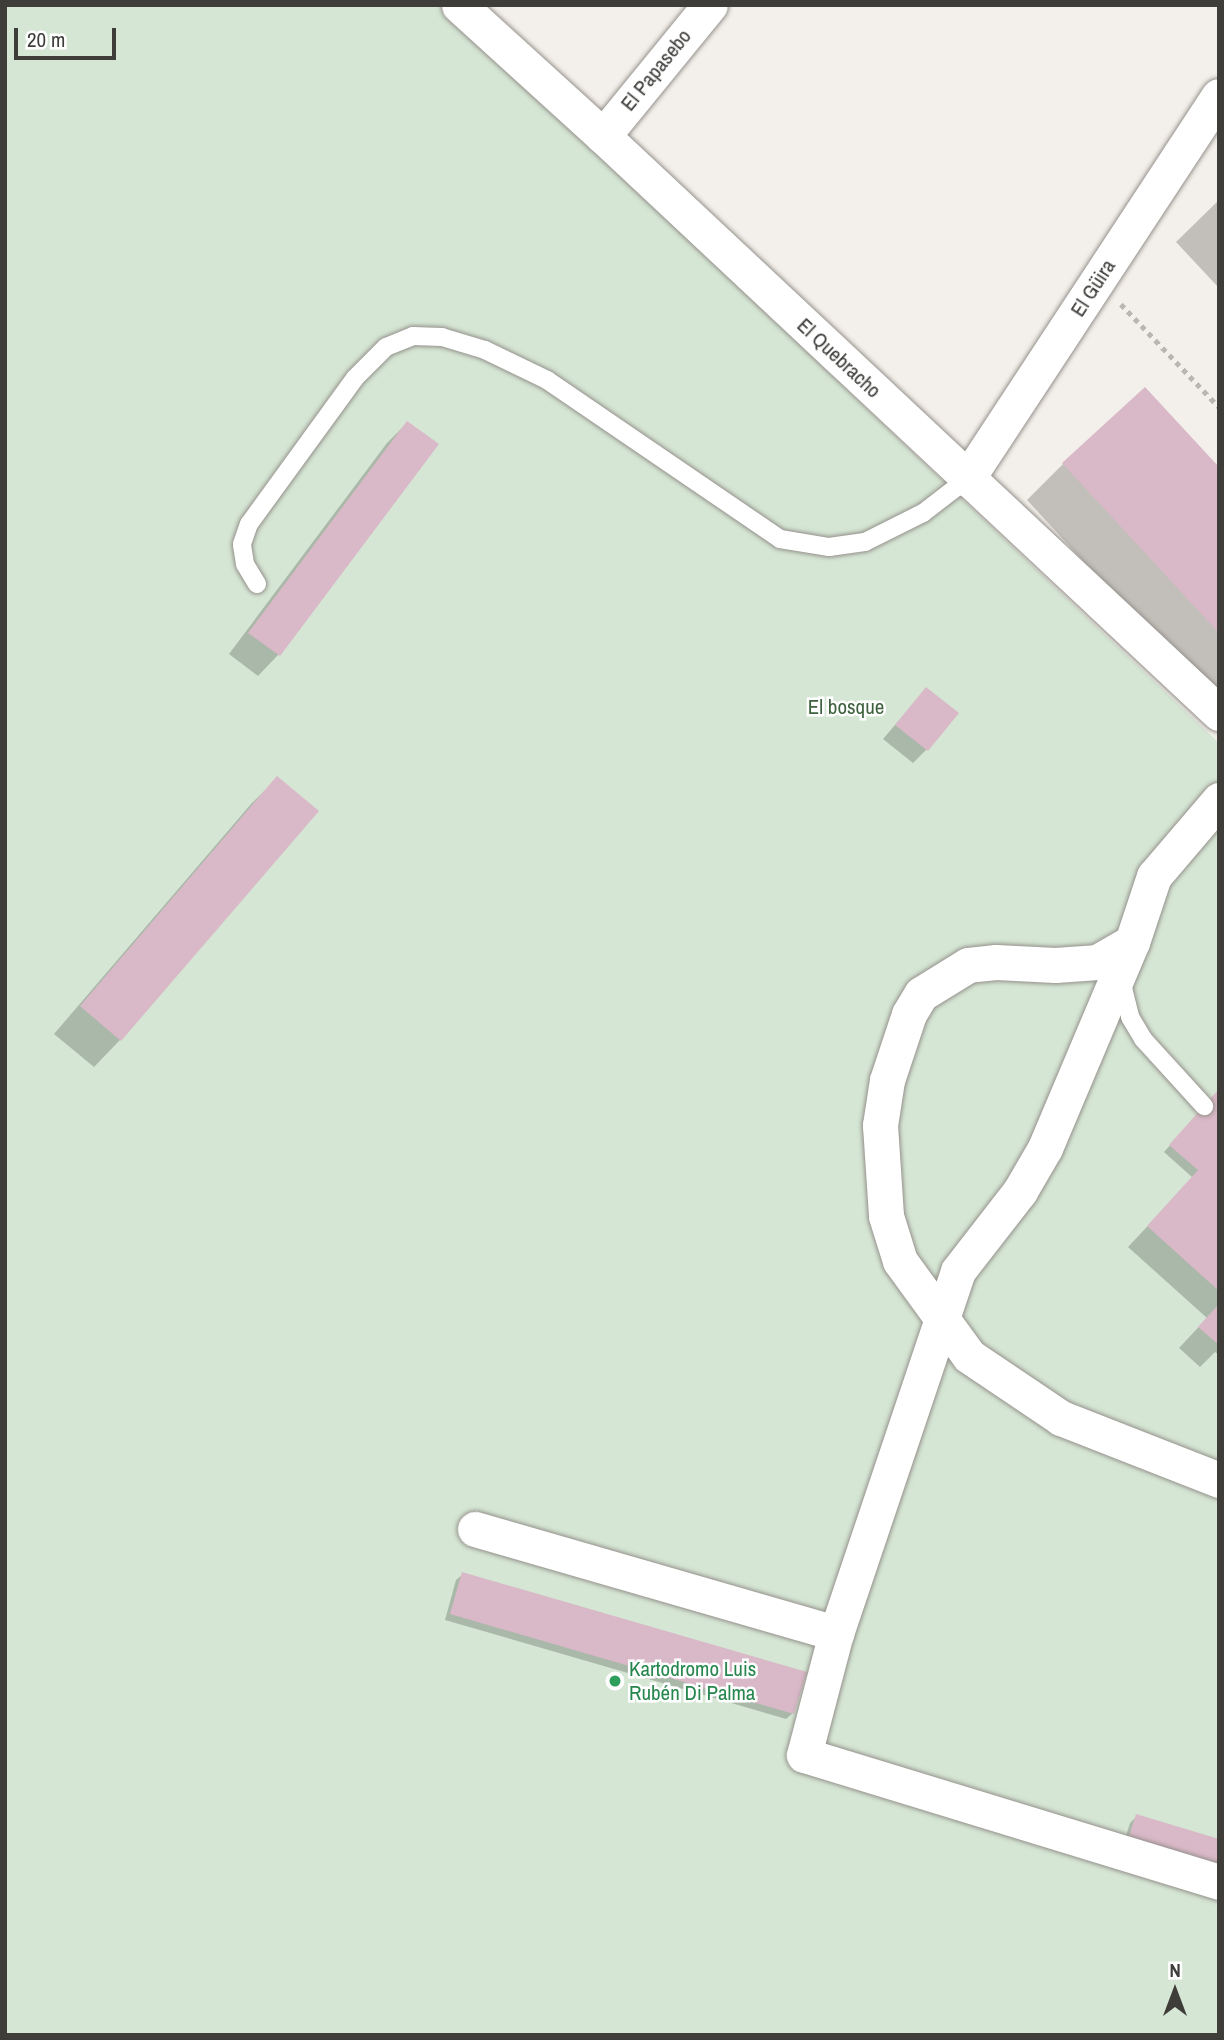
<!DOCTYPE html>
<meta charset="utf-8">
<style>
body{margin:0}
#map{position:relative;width:1224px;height:2040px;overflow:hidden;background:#f3efea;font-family:"Archivo Narrow",sans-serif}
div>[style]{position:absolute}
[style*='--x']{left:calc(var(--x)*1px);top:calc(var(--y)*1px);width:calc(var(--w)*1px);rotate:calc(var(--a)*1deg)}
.green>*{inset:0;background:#d5e6d4}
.shadow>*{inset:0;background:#0003}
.building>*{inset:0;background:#d9b8c7}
.path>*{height:4.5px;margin-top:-2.25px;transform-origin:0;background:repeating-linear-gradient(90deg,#bab7b3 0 5px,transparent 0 10px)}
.roads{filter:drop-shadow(0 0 2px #95918c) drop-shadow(0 0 2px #95918c)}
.lane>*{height:18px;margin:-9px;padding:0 9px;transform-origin:9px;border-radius:9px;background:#fff}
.street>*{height:35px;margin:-17.5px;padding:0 17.5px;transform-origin:17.5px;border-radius:17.5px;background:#fff}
.dots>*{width:19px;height:19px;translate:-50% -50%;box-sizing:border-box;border:4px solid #fff;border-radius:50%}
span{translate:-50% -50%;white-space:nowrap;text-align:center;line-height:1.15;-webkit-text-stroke:5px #fff;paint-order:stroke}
.street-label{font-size:21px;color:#3e3d3a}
.park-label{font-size:21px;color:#3e623d}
.leisure-label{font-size:21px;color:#27864d}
.left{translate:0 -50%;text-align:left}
.frame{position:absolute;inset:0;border:7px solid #3e3d3a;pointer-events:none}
.north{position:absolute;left:1140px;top:1956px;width:70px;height:70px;-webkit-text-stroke:5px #fff;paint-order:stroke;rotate:0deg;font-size:19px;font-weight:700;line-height:28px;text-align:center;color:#3e3d3a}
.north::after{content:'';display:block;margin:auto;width:24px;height:32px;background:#3e3d3a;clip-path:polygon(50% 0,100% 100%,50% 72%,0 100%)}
.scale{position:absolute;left:14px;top:28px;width:102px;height:32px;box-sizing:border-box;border:4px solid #3e3d3a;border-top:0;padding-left:9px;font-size:21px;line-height:24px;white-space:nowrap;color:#3e3d3a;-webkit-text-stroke:5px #fff;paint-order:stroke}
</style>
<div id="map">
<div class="green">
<div style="clip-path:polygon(5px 5px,442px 5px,1219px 743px,1219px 2035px,5px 2035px)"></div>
</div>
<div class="shadow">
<div style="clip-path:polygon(1219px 200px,1219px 288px,1176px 242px)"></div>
<div style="clip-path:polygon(407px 423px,436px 444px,278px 655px,258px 676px,229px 654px,387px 443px)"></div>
<div style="clip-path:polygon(1063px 464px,1219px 470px,1219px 709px,1027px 500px)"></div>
<div style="clip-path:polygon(926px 689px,927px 749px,913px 763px,883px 739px)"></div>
<div style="clip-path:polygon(278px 778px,120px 1040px,94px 1067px,54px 1034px,251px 804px)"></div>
<div style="clip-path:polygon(1219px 1091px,1219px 1355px,1215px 1352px,1200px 1367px,1179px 1348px,1207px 1318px,1128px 1247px,1193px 1178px,1164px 1152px)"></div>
<div style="clip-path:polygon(463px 1574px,793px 1713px,786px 1719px,445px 1620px,456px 1580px)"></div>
<div style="clip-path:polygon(1137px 1816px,1219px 1841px,1121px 1852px,1130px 1823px)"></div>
</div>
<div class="building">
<div style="clip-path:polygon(1145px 387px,1219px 467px,1219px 633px,1062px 463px)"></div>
<div style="clip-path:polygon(407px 421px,439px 444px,280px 656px,248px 633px)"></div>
<div style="clip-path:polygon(926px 687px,959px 713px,928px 751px,895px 725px)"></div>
<div style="clip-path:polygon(277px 776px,319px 811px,121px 1041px,80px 1006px)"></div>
<div style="clip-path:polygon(1219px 1089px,1219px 1291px,1147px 1226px,1198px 1170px,1169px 1145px)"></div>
<div style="clip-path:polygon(1219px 1304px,1219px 1345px,1198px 1327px)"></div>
<div style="clip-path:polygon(462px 1572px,807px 1672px,794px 1714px,450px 1614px)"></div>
<div style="clip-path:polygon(1136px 1814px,1219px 1839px,1219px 1874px,1126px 1846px)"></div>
</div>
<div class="path">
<div style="--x:1121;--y:304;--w:142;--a:46.4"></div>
</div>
<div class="roads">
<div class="lane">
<div style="--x:257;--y:584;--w:23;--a:-121"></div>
<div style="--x:245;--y:564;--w:20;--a:-99"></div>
<div style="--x:242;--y:544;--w:21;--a:-71"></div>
<div style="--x:249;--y:524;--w:180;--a:-54"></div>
<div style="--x:355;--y:378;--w:44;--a:-45"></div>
<div style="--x:386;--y:347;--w:29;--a:-22"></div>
<div style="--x:413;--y:336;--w:29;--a:2"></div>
<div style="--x:442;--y:337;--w:45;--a:16.8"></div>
<div style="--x:485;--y:350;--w:69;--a:25.8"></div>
<div style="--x:547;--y:380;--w:282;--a:34.3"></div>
<div style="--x:780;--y:539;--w:50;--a:9.3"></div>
<div style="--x:829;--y:547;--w:36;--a:-8"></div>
<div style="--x:865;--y:542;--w:65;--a:-26.6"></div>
<div style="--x:923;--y:513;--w:56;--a:-37.7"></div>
<div style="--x:1121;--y:980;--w:38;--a:76"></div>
<div style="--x:1130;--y:1017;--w:26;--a:59"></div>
<div style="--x:1143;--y:1039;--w:91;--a:47.7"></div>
</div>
<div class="street">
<div style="--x:459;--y:5;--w:195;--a:42.3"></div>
<div style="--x:603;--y:136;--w:844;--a:43.13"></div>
<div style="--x:603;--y:136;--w:169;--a:-50.8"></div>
<div style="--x:967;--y:479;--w:458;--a:-56.7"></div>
<div style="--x:1219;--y:800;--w:100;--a:130.5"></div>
<div style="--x:1154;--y:876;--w:70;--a:108.4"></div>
<div style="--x:1132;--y:942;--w:224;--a:112.9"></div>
<div style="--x:1045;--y:1148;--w:50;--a:120.2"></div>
<div style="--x:1020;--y:1191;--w:101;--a:127.8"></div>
<div style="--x:958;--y:1271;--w:382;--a:108.6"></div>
<div style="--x:836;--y:1633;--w:126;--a:104.7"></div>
<div style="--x:804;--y:1755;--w:434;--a:17"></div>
<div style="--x:1132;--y:942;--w:39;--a:150"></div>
<div style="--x:1098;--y:962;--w:43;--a:176"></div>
<div style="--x:1055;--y:965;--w:59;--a:-177.1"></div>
<div style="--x:996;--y:962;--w:28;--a:174"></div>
<div style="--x:968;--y:965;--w:55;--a:148.3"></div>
<div style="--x:921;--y:994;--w:23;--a:121"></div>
<div style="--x:909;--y:1014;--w:70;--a:108.4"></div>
<div style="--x:887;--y:1080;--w:46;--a:98.8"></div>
<div style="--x:880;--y:1125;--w:91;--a:86.2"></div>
<div style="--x:886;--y:1216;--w:47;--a:72.7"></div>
<div style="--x:900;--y:1261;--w:117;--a:54"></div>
<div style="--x:969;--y:1356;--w:111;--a:34"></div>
<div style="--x:1061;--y:1418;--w:170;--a:21.4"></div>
<div style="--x:475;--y:1529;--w:376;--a:16.1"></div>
</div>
</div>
<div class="dots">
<div style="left:615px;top:1681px;background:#2e9e5b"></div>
</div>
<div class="street-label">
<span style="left:656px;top:70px;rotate:-51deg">El Papasebo</span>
<span style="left:1093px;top:288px;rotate:-57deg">El Güira</span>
<span style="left:839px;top:358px;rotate:43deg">El Quebracho</span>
</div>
<div class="park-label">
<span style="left:846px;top:707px">El bosque</span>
</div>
<div class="leisure-label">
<span class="left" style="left:629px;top:1681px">Kartodromo Luis<br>Rubén Di Palma</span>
</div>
<div class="frame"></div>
<div class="north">N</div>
<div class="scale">20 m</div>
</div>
